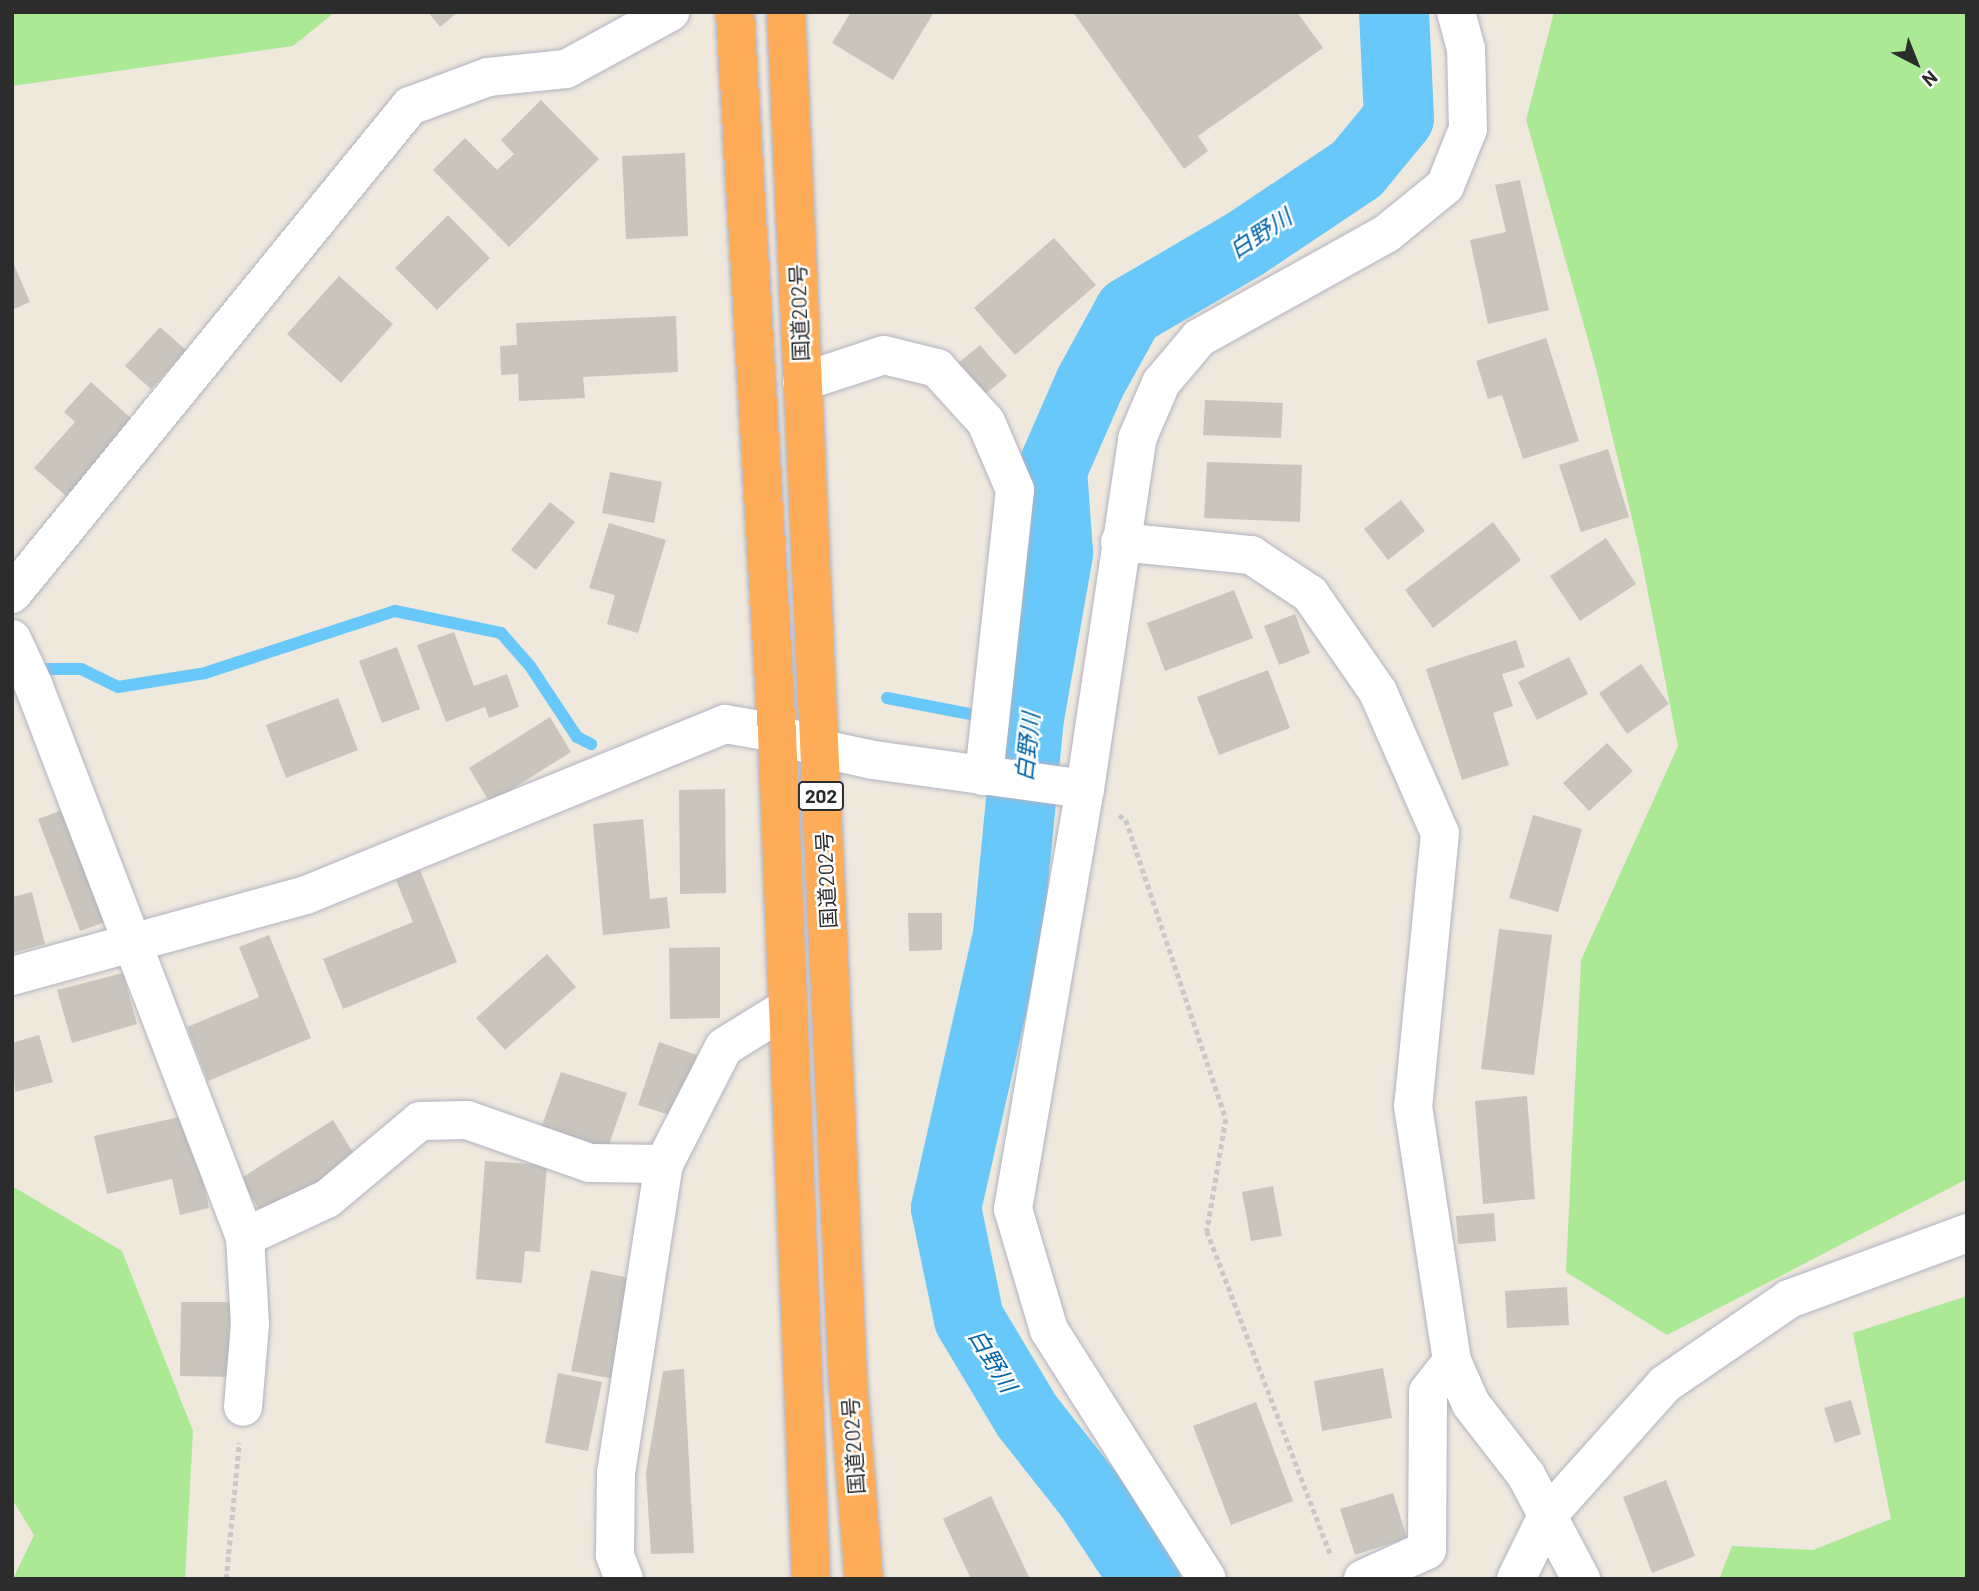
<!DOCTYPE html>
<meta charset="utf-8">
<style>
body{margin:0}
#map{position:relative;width:1979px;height:1591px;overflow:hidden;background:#efe8dd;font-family:Barlow,"Noto Sans JP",sans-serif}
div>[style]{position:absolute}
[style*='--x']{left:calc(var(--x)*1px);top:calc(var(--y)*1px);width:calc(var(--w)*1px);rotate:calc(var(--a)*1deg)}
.green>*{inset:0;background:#ace995}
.stream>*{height:12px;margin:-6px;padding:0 6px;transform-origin:6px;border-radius:6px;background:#68c8f9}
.river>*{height:70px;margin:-35px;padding:0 35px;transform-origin:35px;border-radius:35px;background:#68c8f9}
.building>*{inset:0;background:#cac5bc}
.path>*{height:4.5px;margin-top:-2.25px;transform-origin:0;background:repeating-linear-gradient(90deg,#c8c8c8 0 5px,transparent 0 8.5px)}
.roads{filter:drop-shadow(0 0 2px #b1b2c1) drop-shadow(0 0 2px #b1b2c1)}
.minor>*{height:38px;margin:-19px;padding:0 19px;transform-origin:19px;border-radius:19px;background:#fff}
.highway>*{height:38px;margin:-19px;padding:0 19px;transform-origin:19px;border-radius:19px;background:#ffac58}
span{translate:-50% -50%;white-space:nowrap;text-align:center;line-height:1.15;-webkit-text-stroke:5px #fff;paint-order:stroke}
.shield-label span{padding:2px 5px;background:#fff;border:2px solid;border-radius:5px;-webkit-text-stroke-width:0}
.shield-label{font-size:19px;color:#2c2c2c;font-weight:700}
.street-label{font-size:21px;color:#2c2c2c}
.water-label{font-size:23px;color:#0264aa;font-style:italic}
.frame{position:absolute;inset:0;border:14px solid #2c2c2c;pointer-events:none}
.north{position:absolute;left:1881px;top:28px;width:70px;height:70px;-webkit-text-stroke:5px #fff;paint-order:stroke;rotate:138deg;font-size:19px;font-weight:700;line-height:28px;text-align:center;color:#2c2c2c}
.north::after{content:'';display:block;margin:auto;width:24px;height:32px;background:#2c2c2c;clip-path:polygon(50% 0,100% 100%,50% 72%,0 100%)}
</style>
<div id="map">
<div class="green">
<div style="clip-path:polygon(12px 12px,335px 12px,293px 46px,12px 86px)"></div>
<div style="clip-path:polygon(1554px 12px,1967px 12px,1967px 1179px,1667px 1335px,1566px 1272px,1581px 960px,1678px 746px,1640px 552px,1596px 368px,1526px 120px)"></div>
<div style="clip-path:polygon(12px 1186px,122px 1251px,193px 1431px,185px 1579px,13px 1579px,34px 1535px,12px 1499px)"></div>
<div style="clip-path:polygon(1967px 1296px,1967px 1579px,1719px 1579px,1732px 1546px,1813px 1550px,1891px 1519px,1853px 1333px)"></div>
</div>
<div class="stream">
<div style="--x:32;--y:669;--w:49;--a:0"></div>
<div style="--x:81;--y:669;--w:41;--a:25.9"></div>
<div style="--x:118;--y:687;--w:88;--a:-9.1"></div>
<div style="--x:205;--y:673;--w:200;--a:-18.1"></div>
<div style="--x:395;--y:611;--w:108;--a:11.7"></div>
<div style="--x:501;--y:633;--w:44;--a:48.7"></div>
<div style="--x:530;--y:666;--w:85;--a:56.5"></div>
<div style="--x:577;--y:737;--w:16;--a:27"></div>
<div style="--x:887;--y:698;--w:90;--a:10.9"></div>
<div style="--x:975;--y:715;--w:54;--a:3.2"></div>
</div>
<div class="river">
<div style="--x:1145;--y:1579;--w:98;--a:-123.4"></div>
<div style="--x:1091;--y:1497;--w:103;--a:-128.3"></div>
<div style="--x:1027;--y:1416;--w:113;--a:-120.9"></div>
<div style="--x:969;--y:1319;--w:113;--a:-101.7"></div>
<div style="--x:946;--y:1208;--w:280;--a:-77.2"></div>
<div style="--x:1008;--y:935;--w:218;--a:-84.5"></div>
<div style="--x:1029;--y:718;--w:168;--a:-80"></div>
<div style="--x:1058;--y:553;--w:83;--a:-94.1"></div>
<div style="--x:1052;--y:470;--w:95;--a:-66.4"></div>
<div style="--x:1090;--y:383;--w:81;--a:-61.2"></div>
<div style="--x:1129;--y:312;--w:134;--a:-30.4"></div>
<div style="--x:1245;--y:244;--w:135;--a:-33.8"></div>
<div style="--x:1357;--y:169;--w:66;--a:-50.5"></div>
<div style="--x:1399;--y:118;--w:106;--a:-92.7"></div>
</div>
<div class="building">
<div style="clip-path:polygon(428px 12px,458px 12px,440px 27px)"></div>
<div style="clip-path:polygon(851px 12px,934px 12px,893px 80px,832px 43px)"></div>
<div style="clip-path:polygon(1073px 12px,1297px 12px,1323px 48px,1198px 136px,1208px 151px,1184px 169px)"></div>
<div style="clip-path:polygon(541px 100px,599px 159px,509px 247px,433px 170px,465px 138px,497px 170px,514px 154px,501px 140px)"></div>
<div style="clip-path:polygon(685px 153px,688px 236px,626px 239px,622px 156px)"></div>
<div style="clip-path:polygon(1520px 180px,1549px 310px,1488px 324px,1470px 240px,1506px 232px,1495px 185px)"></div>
<div style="clip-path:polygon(448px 215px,490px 258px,437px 310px,395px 268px)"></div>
<div style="clip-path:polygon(1054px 238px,1096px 285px,1015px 355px,974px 308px)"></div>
<div style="clip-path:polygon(12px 260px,30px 302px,12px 310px)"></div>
<div style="clip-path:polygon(339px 276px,393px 324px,341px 383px,287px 334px)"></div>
<div style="clip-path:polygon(676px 316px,678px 372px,583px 377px,585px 398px,519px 401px,518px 374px,501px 375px,500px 346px,517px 345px,516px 323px)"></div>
<div style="clip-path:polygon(160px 327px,186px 350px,151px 389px,125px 366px)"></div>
<div style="clip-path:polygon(1546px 338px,1579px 441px,1523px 459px,1502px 395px,1488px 399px,1476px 361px)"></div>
<div style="clip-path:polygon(980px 345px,1007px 376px,983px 396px,956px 365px)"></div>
<div style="clip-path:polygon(91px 382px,134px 421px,66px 496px,34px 468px,75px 422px,64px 412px)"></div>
<div style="clip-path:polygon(1205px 400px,1283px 403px,1281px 438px,1203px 435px)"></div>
<div style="clip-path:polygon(1608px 449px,1629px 517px,1581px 532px,1559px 465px)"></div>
<div style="clip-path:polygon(1207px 462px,1302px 465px,1300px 522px,1204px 518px)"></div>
<div style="clip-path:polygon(610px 472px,662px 482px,654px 523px,602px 513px)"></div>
<div style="clip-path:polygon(1401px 500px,1425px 531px,1388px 560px,1364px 529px)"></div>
<div style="clip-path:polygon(550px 502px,575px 522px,536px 570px,511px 550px)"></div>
<div style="clip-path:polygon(1493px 522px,1521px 560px,1433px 628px,1405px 590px)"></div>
<div style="clip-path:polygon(609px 523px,666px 540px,638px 633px,607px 624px,615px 595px,589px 588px)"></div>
<div style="clip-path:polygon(1606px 538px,1636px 584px,1580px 621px,1550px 576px)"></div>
<div style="clip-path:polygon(1234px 590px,1253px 638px,1165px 671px,1147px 623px)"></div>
<div style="clip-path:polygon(1295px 614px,1310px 653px,1279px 665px,1264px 626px)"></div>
<div style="clip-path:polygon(454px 632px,474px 686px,507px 674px,519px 707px,489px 718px,485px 707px,446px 722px,417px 645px)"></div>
<div style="clip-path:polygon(1516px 640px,1525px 667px,1502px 674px,1513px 706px,1493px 713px,1509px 765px,1462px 780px,1426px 669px)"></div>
<div style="clip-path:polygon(397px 647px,420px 709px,382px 723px,359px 661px)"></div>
<div style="clip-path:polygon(1569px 657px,1588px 694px,1537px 720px,1518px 682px)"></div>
<div style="clip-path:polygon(1641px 664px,1669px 704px,1627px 734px,1599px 693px)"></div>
<div style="clip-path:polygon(1268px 670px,1290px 728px,1219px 755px,1197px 697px)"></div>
<div style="clip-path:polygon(338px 698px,358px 750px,286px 778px,266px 725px)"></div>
<div style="clip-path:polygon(550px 717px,571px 752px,490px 803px,469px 768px)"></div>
<div style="clip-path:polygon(1607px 743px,1633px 771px,1589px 811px,1563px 783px)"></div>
<div style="clip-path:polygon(725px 789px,726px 893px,680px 894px,679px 790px)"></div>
<div style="clip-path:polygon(65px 809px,108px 921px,80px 931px,38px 819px)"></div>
<div style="clip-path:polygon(1533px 815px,1582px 829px,1558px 912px,1509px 898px)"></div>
<div style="clip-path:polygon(643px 819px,650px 899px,667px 897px,670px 928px,603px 935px,593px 824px)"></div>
<div style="clip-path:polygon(420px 870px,457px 962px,343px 1009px,323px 959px,413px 922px,396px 880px)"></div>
<div style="clip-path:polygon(32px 892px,45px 944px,12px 953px,12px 897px)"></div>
<div style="clip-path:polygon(908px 913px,942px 913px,942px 950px,909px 951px)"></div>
<div style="clip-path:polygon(1499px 929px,1552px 935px,1534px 1075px,1481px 1069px)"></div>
<div style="clip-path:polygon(269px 935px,311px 1038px,208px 1081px,187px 1027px,259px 997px,239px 947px)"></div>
<div style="clip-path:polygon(720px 947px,720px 1018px,670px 1019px,669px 948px)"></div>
<div style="clip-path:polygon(547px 954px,576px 987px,505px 1050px,476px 1018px)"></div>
<div style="clip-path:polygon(123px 973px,137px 1024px,72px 1043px,57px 990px)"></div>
<div style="clip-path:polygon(39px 1035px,53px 1082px,15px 1092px,12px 1043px)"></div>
<div style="clip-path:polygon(659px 1042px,697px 1055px,676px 1117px,638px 1105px)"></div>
<div style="clip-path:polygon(561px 1072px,627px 1093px,607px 1150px,541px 1128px)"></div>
<div style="clip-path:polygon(1527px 1096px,1535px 1199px,1483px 1204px,1475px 1101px)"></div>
<div style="clip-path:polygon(188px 1115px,209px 1208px,180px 1215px,172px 1179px,107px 1194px,94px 1136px)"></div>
<div style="clip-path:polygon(333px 1120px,357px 1159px,264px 1217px,240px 1179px)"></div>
<div style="clip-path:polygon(485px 1161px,547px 1165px,540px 1252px,525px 1251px,522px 1283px,476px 1279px)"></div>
<div style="clip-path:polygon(1273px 1186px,1282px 1236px,1251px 1241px,1242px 1192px)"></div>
<div style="clip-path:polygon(1494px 1213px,1496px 1241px,1458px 1244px,1456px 1216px)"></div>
<div style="clip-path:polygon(591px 1270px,634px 1279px,614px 1379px,571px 1371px)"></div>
<div style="clip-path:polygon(1567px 1287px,1569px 1325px,1507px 1328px,1505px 1291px)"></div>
<div style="clip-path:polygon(181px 1302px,230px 1302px,229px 1377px,180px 1376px)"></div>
<div style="clip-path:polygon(1383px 1368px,1392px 1418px,1322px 1431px,1314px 1381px)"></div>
<div style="clip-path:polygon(684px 1369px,694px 1553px,651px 1554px,646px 1473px,663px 1371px)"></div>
<div style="clip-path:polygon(558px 1373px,602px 1382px,588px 1451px,545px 1443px)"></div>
<div style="clip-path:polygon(1851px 1400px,1861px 1434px,1835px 1443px,1824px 1408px)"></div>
<div style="clip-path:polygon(1256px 1402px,1293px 1501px,1231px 1525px,1193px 1426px)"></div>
<div style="clip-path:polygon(1666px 1480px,1695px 1556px,1652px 1573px,1623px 1497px)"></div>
<div style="clip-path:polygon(1393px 1493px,1407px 1538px,1355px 1555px,1340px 1509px)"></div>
<div style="clip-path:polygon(991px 1496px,1030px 1579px,971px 1579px,943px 1519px)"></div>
</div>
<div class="path">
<div style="--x:1119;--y:815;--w:9;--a:36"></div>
<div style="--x:1126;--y:820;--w:315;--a:71.5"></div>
<div style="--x:1226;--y:1119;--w:114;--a:99.6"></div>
<div style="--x:1207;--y:1231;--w:348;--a:69.1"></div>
<div style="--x:226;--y:1579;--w:137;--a:-84.5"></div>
</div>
<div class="roads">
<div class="minor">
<div style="--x:802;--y:382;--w:86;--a:-18.2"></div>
<div style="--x:884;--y:355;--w:55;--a:13.8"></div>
<div style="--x:937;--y:368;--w:73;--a:47.8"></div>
<div style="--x:986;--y:422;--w:74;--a:66.9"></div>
<div style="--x:1015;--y:490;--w:288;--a:96.2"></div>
<div style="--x:1120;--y:542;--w:132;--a:5.7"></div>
<div style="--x:1251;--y:555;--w:71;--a:33.5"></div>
<div style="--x:1310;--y:594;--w:119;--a:55.2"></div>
<div style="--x:1378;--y:692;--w:154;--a:66.3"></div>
<div style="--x:1440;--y:833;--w:274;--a:95.6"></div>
<div style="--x:1413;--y:1106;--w:258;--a:81.3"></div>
<div style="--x:1452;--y:1361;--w:47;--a:66.2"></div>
<div style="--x:1471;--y:1404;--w:90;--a:52.2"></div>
<div style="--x:1526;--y:1475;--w:118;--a:62.1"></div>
<div style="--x:12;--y:594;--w:630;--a:-50.8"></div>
<div style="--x:410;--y:106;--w:83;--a:-20.4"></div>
<div style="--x:488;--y:77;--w:78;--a:-5.9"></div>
<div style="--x:566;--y:69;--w:119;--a:-28.7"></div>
<div style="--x:12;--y:639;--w:50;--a:65"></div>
<div style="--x:33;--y:684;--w:592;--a:69.03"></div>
<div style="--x:245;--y:1237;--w:87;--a:86.7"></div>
<div style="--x:250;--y:1324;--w:83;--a:94.8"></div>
<div style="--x:12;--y:976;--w:305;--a:-15.4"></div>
<div style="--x:306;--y:895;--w:453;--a:-22.2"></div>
<div style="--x:725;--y:724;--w:53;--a:9.8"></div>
<div style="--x:777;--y:733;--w:44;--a:20.1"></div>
<div style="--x:818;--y:748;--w:56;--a:12.3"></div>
<div style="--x:873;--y:760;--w:214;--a:7.8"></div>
<div style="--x:245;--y:1237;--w:90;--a:-24.9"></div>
<div style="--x:327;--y:1199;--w:121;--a:-40"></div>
<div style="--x:420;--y:1121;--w:47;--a:-1.2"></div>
<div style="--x:467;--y:1120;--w:130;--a:19.3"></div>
<div style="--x:590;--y:1163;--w:74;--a:0.8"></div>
<div style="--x:624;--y:1579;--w:26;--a:-111"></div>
<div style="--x:615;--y:1555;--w:82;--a:-89.3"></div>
<div style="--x:616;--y:1473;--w:313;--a:-81.2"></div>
<div style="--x:664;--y:1164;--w:131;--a:-62.9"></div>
<div style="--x:724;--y:1047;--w:74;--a:-31.8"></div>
<div style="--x:1207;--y:1579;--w:295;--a:-122.4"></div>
<div style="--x:1049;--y:1330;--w:126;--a:-106.6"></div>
<div style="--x:1013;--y:1209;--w:426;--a:-80.3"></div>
<div style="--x:1085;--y:789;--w:354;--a:-81.5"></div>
<div style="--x:1137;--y:439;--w:61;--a:-66.8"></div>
<div style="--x:1161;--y:383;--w:59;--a:-49.8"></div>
<div style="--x:1199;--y:338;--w:214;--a:-29.1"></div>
<div style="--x:1386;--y:234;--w:76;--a:-39.1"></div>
<div style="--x:1445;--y:186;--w:61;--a:-68"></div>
<div style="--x:1468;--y:129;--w:80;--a:-91.4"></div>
<div style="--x:1466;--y:49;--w:38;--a:-105"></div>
<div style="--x:1363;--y:1579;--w:70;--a:-24.4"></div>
<div style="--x:1427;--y:1550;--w:158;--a:-89.6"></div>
<div style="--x:1428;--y:1392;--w:39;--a:-52"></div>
<div style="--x:1516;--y:1579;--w:70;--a:-63.8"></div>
<div style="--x:1547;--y:1516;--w:177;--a:-48.2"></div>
<div style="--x:1665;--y:1384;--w:150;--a:-34.4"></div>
<div style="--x:1789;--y:1299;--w:190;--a:-20.3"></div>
</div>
<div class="highway">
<div style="--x:735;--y:12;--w:722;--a:86.67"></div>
<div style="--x:777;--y:733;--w:847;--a:87.7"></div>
<div style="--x:786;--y:12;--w:1371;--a:87.41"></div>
<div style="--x:848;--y:1382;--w:198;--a:85.4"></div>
</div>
</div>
<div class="shield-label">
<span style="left:821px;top:796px">202</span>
</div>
<div class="street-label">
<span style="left:799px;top:313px;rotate:-92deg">国道202号</span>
<span style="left:826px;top:880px;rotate:-93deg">国道202号</span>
<span style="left:853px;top:1446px;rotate:-94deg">国道202号</span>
</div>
<div class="water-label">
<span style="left:1260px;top:233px;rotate:-33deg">白野川</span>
<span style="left:1027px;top:747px;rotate:-84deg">白野川</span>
<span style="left:993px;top:1360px;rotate:59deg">白野川</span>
</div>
<div class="frame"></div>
<div class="north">N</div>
</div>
